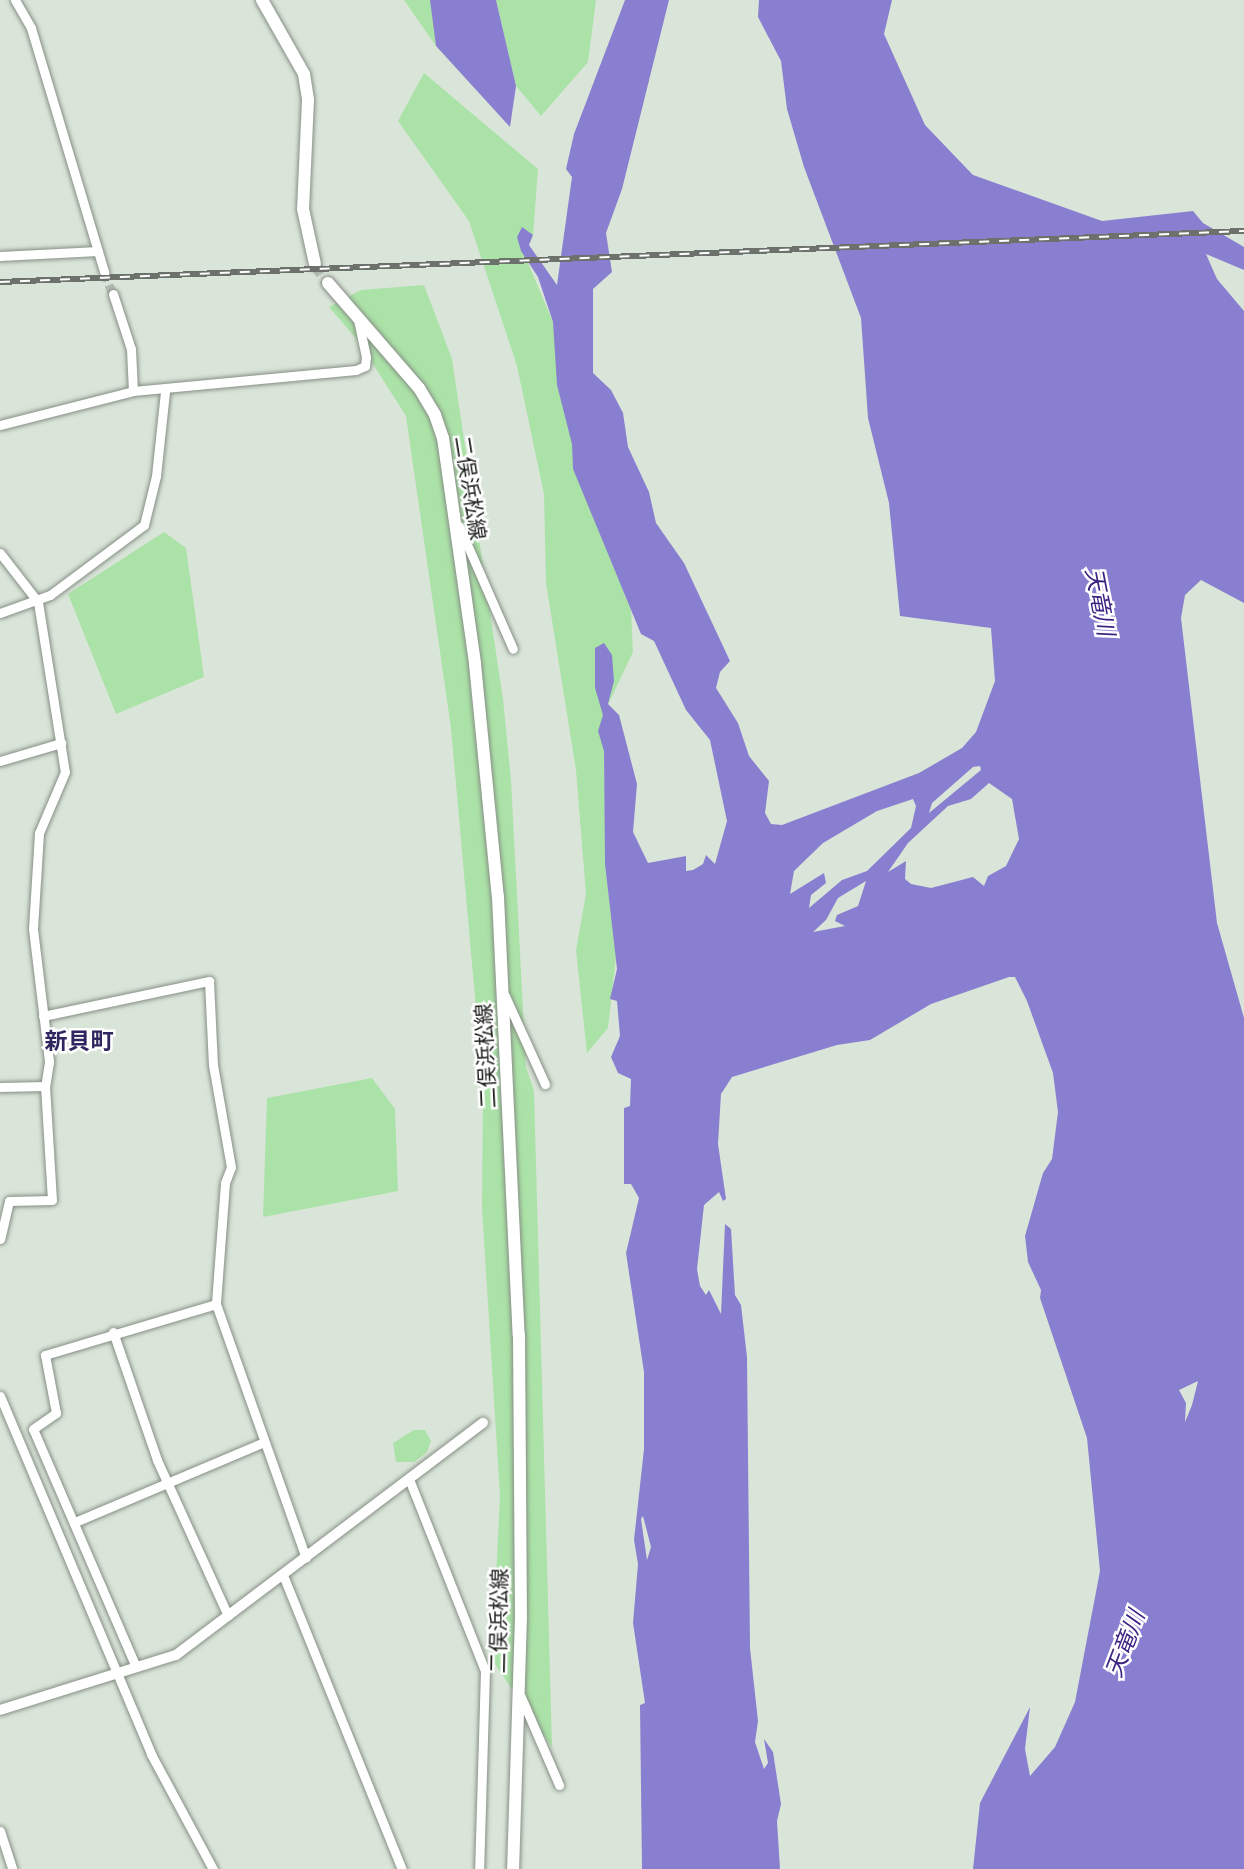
<!DOCTYPE html>
<meta charset="utf-8">
<style>
body{margin:0}
#map{position:relative;width:1244px;height:1869px;overflow:hidden;background:#dae5d9;font-family:"Varela Round","Noto Sans JP",sans-serif}
div>[style]{position:absolute}
[style*='--x']{left:calc(var(--x)*1px);top:calc(var(--y)*1px);width:calc(var(--w)*1px);rotate:calc(var(--a)*1deg)}
.green>*{inset:0;background:#abe2a7}
.water>*{inset:0;background:#897fd0}
.minor-tunnel>*{height:9px;margin-top:-4.5px;transform-origin:0;background:repeating-linear-gradient(90deg,#b4bdb3 0 9px,transparent 0 13.5px)}
.secondary-tunnel>*{height:12px;margin-top:-6px;transform-origin:0;background:repeating-linear-gradient(90deg,#b4bdb3 0 12px,transparent 0 18px)}
.roads{filter:drop-shadow(0 0 2px #868f85) drop-shadow(0 0 2px #868f85)}
.minor>*{height:9px;margin:-4.5px;padding:0 4.5px;transform-origin:4.5px;border-radius:4.5px;background:#fff}
.tertiary>*{height:10px;margin:-5px;padding:0 5px;transform-origin:5px;border-radius:5px;background:#fff}
.secondary>*{height:12px;margin:-6px;padding:0 6px;transform-origin:6px;border-radius:6px;background:#fff}
.rail>*{height:6px;margin-top:-3px;transform-origin:0;background:repeating-linear-gradient(90deg,#fff 0 10px,#6c726b 0 20px);box-sizing:border-box;border-block:2px solid #6c726b}
span{translate:-50% -50%;white-space:nowrap;text-align:center;line-height:1.15;-webkit-text-stroke:5px #fff;paint-order:stroke}
.street-label{font-size:21px;color:#1b1e1a}
.water-label{font-size:23px;color:#3c2382;font-style:italic}
.neighbourhood-label{font-size:23px;color:#30255f;font-weight:700}
</style>
<div id="map">
<div class="green">
<div style="clip-path:polygon(404px 0,434px 0,436px 46px)"></div>
<div style="clip-path:polygon(496px 0,596px 0,588px 62px,541px 116px,516px 86px)"></div>
<div style="clip-path:polygon(424px 73px,538px 169px,533px 235px,517px 237px,553px 322px,580px 484px,631px 610px,633px 652px,603px 715px,607px 880px,616px 957px,608px 1028px,587px 1053px,576px 950px,586px 894px,576px 770px,546px 583px,544px 494px,517px 366px,469px 221px,398px 121px)"></div>
<div style="clip-path:polygon(424px 285px,452px 359px,503px 699px,511px 780px,526px 1067px,534px 1091px,552px 1747px,492px 1660px,500px 1496px,482px 1208px,483px 1087px,451px 728px,406px 416px,359px 342px,329px 307px,361px 290px)"></div>
<div style="clip-path:polygon(164px 532px,186px 548px,204px 677px,116px 714px,68px 594px)"></div>
<div style="clip-path:polygon(372px 1078px,395px 1109px,398px 1191px,263px 1217px,267px 1098px)"></div>
<div style="clip-path:polygon(414px 1430px,425px 1430px,431px 1441px,427px 1452px,414px 1462px,396px 1462px,393px 1443px)"></div>
</div>
<div class="water">
<div style="clip-path:polygon(430px 0,496px 0,516px 86px,510px 127px,436px 46px)"></div>
<div style="clip-path:polygon(evenodd,625px 0,669px 0,622px 189px,606px 233px,612px 272px,593px 289px,593px 373px,611px 390px,623px 413px,628px 447px,649px 492px,656px 523px,684px 563px,730px 661px,720px 672px,716px 688px,738px 723px,749px 756px,769px 781px,765px 813px,771px 824px,782px 825px,919px 773px,962px 748px,976px 732px,995px 681px,991px 628px,900px 616px,889px 503px,868px 418px,861px 318px,804px 167px,787px 109px,781px 61px,758px 17px,759px 0,892px 0,884px 34px,925px 125px,973px 175px,1102px 221px,1193px 211px,1203px 223px,1244px 247px,1244px 270px,1206px 254px,1217px 279px,1244px 311px,1244px 603px,1201px 580px,1185px 595px,1181px 618px,1217px 923px,1244px 1018px,1244px 1869px,973px 1869px,980px 1803px,1030px 1707px,1025px 1749px,1030px 1776px,1055px 1747px,1075px 1702px,1100px 1571px,1087px 1438px,1040px 1298px,1041px 1290px,1028px 1262px,1025px 1236px,1043px 1173px,1052px 1159px,1058px 1112px,1053px 1073px,1027px 1001px,1015px 977px,1009px 977px,931px 1004px,870px 1040px,837px 1045px,732px 1077px,721px 1094px,718px 1144px,726px 1199px,723px 1201px,719px 1192px,704px 1205px,697px 1269px,700px 1286px,706px 1295px,709px 1290px,721px 1314px,725px 1224px,731px 1229px,735px 1295px,741px 1305px,747px 1357px,750px 1648px,758px 1721px,755px 1742px,764px 1769px,768px 1763px,764px 1739px,773px 1752px,781px 1804px,777px 1821px,780px 1869px,642px 1869px,640px 1705px,645px 1703px,633px 1623px,638px 1564px,634px 1540px,644px 1449px,644px 1372px,626px 1253px,639px 1198px,631px 1184px,624px 1184px,624px 1108px,630px 1106px,631px 1079px,618px 1073px,611px 1057px,620px 1036px,617px 1001px,610px 999px,617px 969px,605px 864px,604px 751px,598px 731px,603px 715px,595px 688px,595px 648px,604px 643px,612px 655px,614px 681px,608px 704px,619px 715px,637px 784px,633px 832px,648px 863px,686px 856px,686px 871px,693px 870px,703px 864px,706px 855px,715px 864px,727px 821px,710px 740px,686px 710px,654px 641px,641px 634px,573px 469px,572px 444px,557px 385px,553px 322px,538px 277px,521px 251px,517px 237px,522px 227px,533px 235px,529px 245px,557px 285px,572px 177px,566px 169px,574px 134px,625px 0,980px 766px,981px 770px,929px 813px,932px 803px,973px 767px,980px 766px,625px 0,989px 783px,1012px 799px,1019px 839px,1006px 866px,988px 876px,984px 886px,973px 877px,931px 888px,911px 884px,905px 879px,906px 861px,888px 872px,908px 843px,948px 806px,971px 799px,989px 783px,625px 0,913px 799px,916px 806px,911px 828px,867px 871px,842px 880px,809px 908px,811px 895px,826px 883px,824px 873px,790px 894px,794px 871px,823px 843px,877px 811px,913px 799px,625px 0,866px 881px,858px 906px,837px 915px,835px 921px,845px 926px,813px 932px,826px 920px,838px 898px,866px 881px,625px 0,1198px 1381px,1192px 1405px,1185px 1422px,1186px 1403px,1179px 1390px,1198px 1381px,625px 0,643px 1516px,651px 1547px,647px 1560px,641px 1519px,643px 1516px)"></div>
</div>
<div class="minor-tunnel">
<div style="--x:104;--y:272;--w:24;--a:68"></div>
</div>
<div class="secondary-tunnel">
<div style="--x:315;--y:264;--w:23;--a:56"></div>
</div>
<div class="roads">
<div class="minor">
<div style="--x:15;--y:0;--w:32;--a:60"></div>
<div style="--x:31;--y:28;--w:255;--a:73.3"></div>
<div style="--x:0;--y:256;--w:98;--a:-2.9"></div>
<div style="--x:113;--y:294;--w:58;--a:71.9"></div>
<div style="--x:131;--y:349;--w:42;--a:87.3"></div>
<div style="--x:0;--y:425;--w:137;--a:-14.3"></div>
<div style="--x:133;--y:391;--w:224;--a:-5.4"></div>
<div style="--x:356;--y:370;--w:10;--a:-24"></div>
<div style="--x:365;--y:366;--w:9;--a:-84"></div>
<div style="--x:366;--y:357;--w:38;--a:-102"></div>
<div style="--x:459;--y:526;--w:134;--a:66.3"></div>
<div style="--x:0;--y:553;--w:62;--a:52.2"></div>
<div style="--x:38;--y:602;--w:172;--a:81"></div>
<div style="--x:65;--y:772;--w:66;--a:113.1"></div>
<div style="--x:39;--y:833;--w:96;--a:93.6"></div>
<div style="--x:33;--y:929;--w:134;--a:83.1"></div>
<div style="--x:49;--y:1062;--w:24;--a:99"></div>
<div style="--x:45;--y:1086;--w:114;--a:86.5"></div>
<div style="--x:52;--y:1200;--w:43;--a:178.7"></div>
<div style="--x:9;--y:1201;--w:39;--a:103"></div>
<div style="--x:0;--y:613;--w:53;--a:-19.8"></div>
<div style="--x:50;--y:595;--w:117;--a:-36.7"></div>
<div style="--x:144;--y:525;--w:50;--a:-76.2"></div>
<div style="--x:156;--y:476;--w:84;--a:-83.9"></div>
<div style="--x:0;--y:761;--w:64;--a:-16.4"></div>
<div style="--x:505;--y:996;--w:97;--a:65.6"></div>
<div style="--x:43;--y:1016;--w:170;--a:-11.9"></div>
<div style="--x:209;--y:981;--w:84;--a:87.3"></div>
<div style="--x:213;--y:1065;--w:104;--a:80"></div>
<div style="--x:231;--y:1167;--w:17;--a:111"></div>
<div style="--x:225;--y:1183;--w:121;--a:94.3"></div>
<div style="--x:216;--y:1304;--w:269;--a:70.5"></div>
<div style="--x:0;--y:1087;--w:45;--a:-1.3"></div>
<div style="--x:113;--y:1332;--w:135;--a:71"></div>
<div style="--x:157;--y:1460;--w:171;--a:65.5"></div>
<div style="--x:0;--y:1396;--w:389;--a:67.1"></div>
<div style="--x:151;--y:1754;--w:131;--a:61.7"></div>
<div style="--x:409;--y:1479;--w:206;--a:68.4"></div>
<div style="--x:485;--y:1671;--w:198;--a:91.7"></div>
<div style="--x:75;--y:1522;--w:205;--a:-22.9"></div>
<div style="--x:283;--y:1575;--w:317;--a:68"></div>
<div style="--x:136;--y:1667;--w:259;--a:-113.4"></div>
<div style="--x:33;--y:1429;--w:28;--a:-35"></div>
<div style="--x:56;--y:1413;--w:59;--a:-100.7"></div>
<div style="--x:45;--y:1355;--w:178;--a:-16.6"></div>
<div style="--x:521;--y:1697;--w:96;--a:66.6"></div>
<div style="--x:0;--y:1831;--w:40;--a:72"></div>
</div>
<div class="tertiary">
<div style="--x:0;--y:1710;--w:184;--a:-17.4"></div>
<div style="--x:176;--y:1655;--w:385;--a:-37.1"></div>
</div>
<div class="secondary">
<div style="--x:262;--y:0;--w:85;--a:60.4"></div>
<div style="--x:304;--y:74;--w:26;--a:81"></div>
<div style="--x:308;--y:100;--w:109;--a:92.6"></div>
<div style="--x:303;--y:209;--w:56;--a:77.7"></div>
<div style="--x:328;--y:283;--w:139;--a:49.1"></div>
<div style="--x:419;--y:388;--w:31;--a:59"></div>
<div style="--x:435;--y:415;--w:24;--a:71"></div>
<div style="--x:443;--y:438;--w:228;--a:81.9"></div>
<div style="--x:475;--y:664;--w:234;--a:84.4"></div>
<div style="--x:498;--y:897;--w:439;--a:87.3"></div>
<div style="--x:519;--y:1335;--w:282;--a:89.6"></div>
<div style="--x:521;--y:1617;--w:252;--a:91.8"></div>
</div>
</div>
<div class="rail">
<div style="--x:0;--y:282;--w:1245;--a:-2.35"></div>
</div>
<div class="street-label">
<span style="left:469px;top:488px;rotate:81deg">二俣浜松線</span>
<span style="left:487px;top:1056px;rotate:-93deg">二俣浜松線</span>
<span style="left:500px;top:1621px;rotate:-89deg">二俣浜松線</span>
</div>
<div class="water-label">
<span style="left:1099px;top:602px;rotate:79deg">天竜川</span>
<span style="left:1126px;top:1644px;rotate:-69deg">天竜川</span>
</div>
<div class="neighbourhood-label">
<span style="left:79px;top:1042px">新貝町</span>
</div>
</div>
